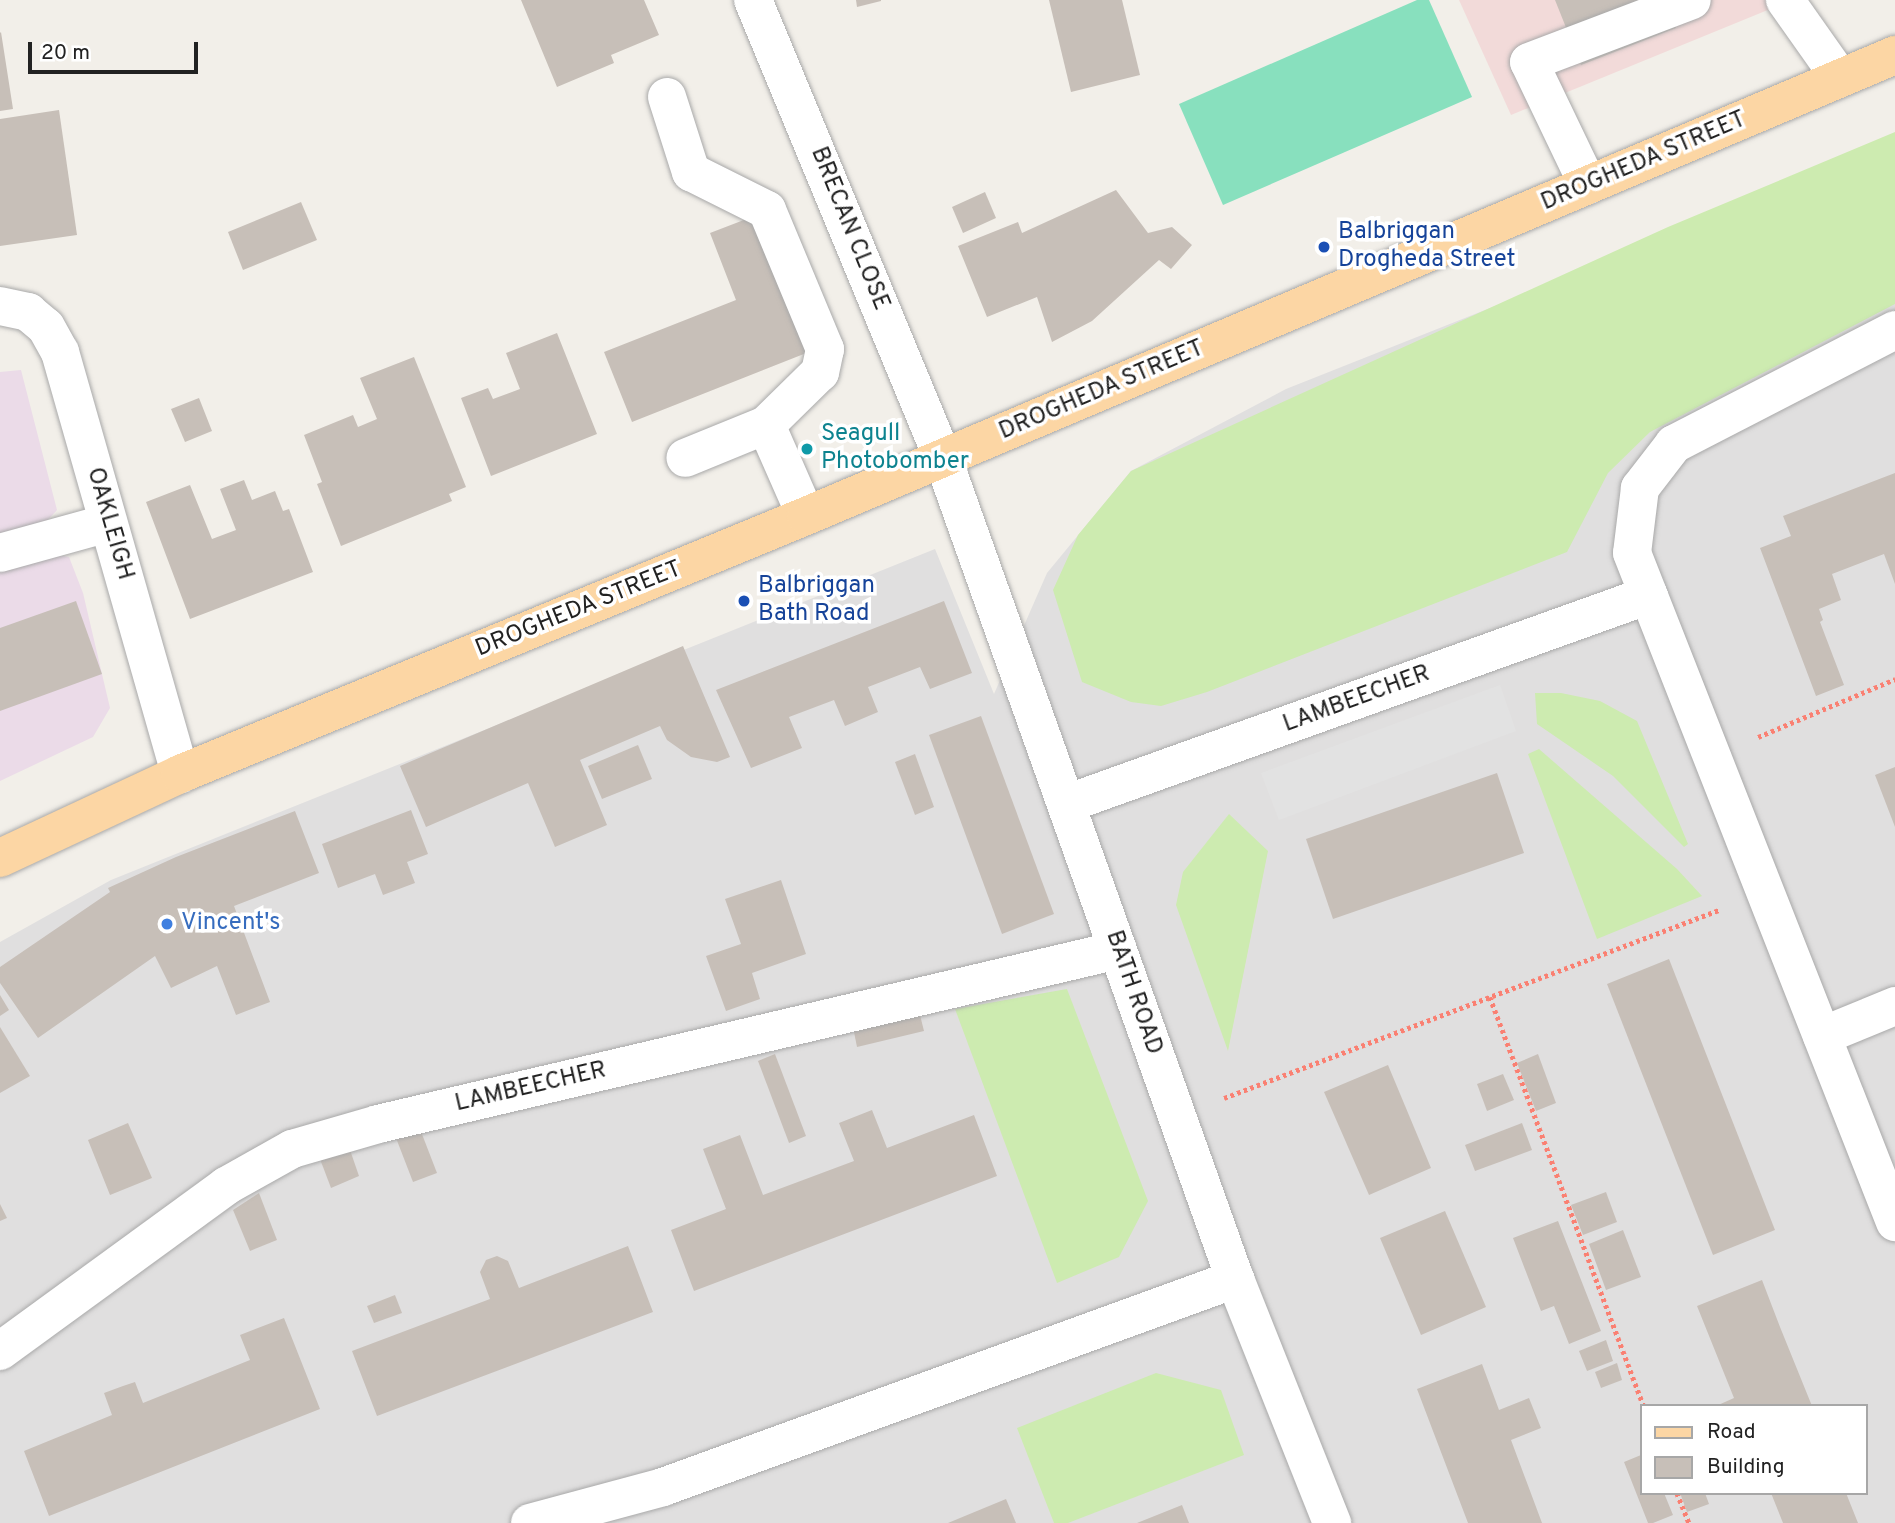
<!DOCTYPE html>
<style>
body{margin:0}
#map{position:relative;width:1895px;height:1523px;overflow:hidden;background:#f2efe9;font-family:Overpass,sans-serif}
div>[style]{position:absolute}
[style*='--x']{left:calc(var(--x)*1px);top:calc(var(--y)*1px);width:calc(var(--w)*1px);rotate:calc(var(--a)*1deg)}
.residential>*{inset:0;background:#e0dfdf}
.commercial>*{inset:0;background:#f2dad9}
.industrial>*{inset:0;background:#ebdbe8}
.grass>*{inset:0;background:#cdebb0}
.pitch>*{inset:0;background:#88e0be}
.parking>*{inset:0;background:#e2e2e2}
.building>*{inset:0;background:#c7bfb8}
.path>*{height:4.5px;margin-top:-2.25px;transform-origin:0;background:repeating-linear-gradient(90deg,#fa8072 0 3.5px,transparent 0 7px)}
.roads{filter:drop-shadow(0 0 2px #a9a9a9) drop-shadow(0 0 2px #a9a9a9)}
.minor>*{height:38px;margin:-19px;padding:0 19px;transform-origin:19px;border-radius:19px;background:#fff}
.major>*{height:38px;margin:-19px;padding:0 19px;transform-origin:19px;border-radius:19px;background:#fcd6a4}
.dots>*{width:19px;height:19px;translate:-50% -50%;box-sizing:border-box;border:4px solid #fff;border-radius:50%}
span{translate:-50% -50%;white-space:nowrap;text-align:center;line-height:1.15;-webkit-text-stroke:7px #fff;paint-order:stroke}
.street-label{font-size:24px;color:#222}
.transit-label{font-size:24px;color:#164399}
.left{translate:0 -50%;text-align:left}
.culture-label{font-size:24px;color:#0d838f}
.shop-label{font-size:24px;color:#366cbe}
.legend{position:absolute;left:1640px;top:1404px;width:228px;height:91px;box-sizing:border-box;background:#fff;border:2px solid #a7a7a7;margin:0;padding:9px 12px;list-style:none;font-size:21px;color:#222}
.legend li{display:flex;align-items:center;gap:14px;height:35px}
.legend b{width:35px;border:2px solid #a7a7a7}
.scale{position:absolute;left:28px;top:42px;width:170px;height:32px;box-sizing:border-box;border:4px solid #222;border-top:0;padding-left:9px;font-size:21px;line-height:24px;white-space:nowrap;color:#222;-webkit-text-stroke:5px #fff;paint-order:stroke}
</style>
<div id="map">
<div class="residential">
<div style="clip-path:polygon(evenodd,1895px 147px,1895px 1523px,0 1523px,0 942px,111px 880px,935px 549px,994px 694px,1047px 573px,1131px 471px,1286px 389px,1895px 147px,1641px 1406px,1865px 1406px,1865px 1493px,1641px 1493px,1641px 1406px)"></div>
</div>
<div class="commercial">
<div style="clip-path:polygon(1459px 0,1792px 0,1511px 115px)"></div>
</div>
<div class="industrial">
<div style="clip-path:polygon(21px 370px,57px 510px,45px 523px,52px 554px,69px 557px,83px 593px,110px 708px,93px 737px,0 781px,0 372px)"></div>
</div>
<div class="grass">
<div style="clip-path:polygon(1895px 132px,1895px 304px,1650px 432px,1608px 473px,1567px 552px,1207px 692px,1161px 706px,1131px 702px,1082px 682px,1053px 590px,1078px 535px,1131px 471px,1668px 227px)"></div>
<div style="clip-path:polygon(1535px 693px,1561px 693px,1600px 701px,1637px 721px,1688px 844px,1684px 847px,1613px 776px,1537px 724px)"></div>
<div style="clip-path:polygon(1539px 749px,1677px 869px,1702px 896px,1597px 939px,1528px 754px)"></div>
<div style="clip-path:polygon(1229px 814px,1268px 851px,1228px 1051px,1176px 905px,1183px 872px)"></div>
<div style="clip-path:polygon(1067px 989px,1148px 1201px,1119px 1257px,1057px 1283px,955px 1009px)"></div>
<div style="clip-path:polygon(1156px 1373px,1221px 1390px,1244px 1455px,1068px 1523px,1054px 1523px,1017px 1428px)"></div>
</div>
<div class="pitch">
<div style="clip-path:polygon(1417px 0,1429px 0,1472px 97px,1223px 205px,1179px 104px)"></div>
</div>
<div class="parking">
<div style="clip-path:polygon(1500px 685px,1516px 731px,1279px 820px,1261px 773px)"></div>
</div>
<div class="building">
<div style="clip-path:polygon(521px 0,644px 0,659px 35px,611px 55px,614px 63px,557px 87px)"></div>
<div style="clip-path:polygon(856px 0,881px 0,881px 1px,857px 7px)"></div>
<div style="clip-path:polygon(1049px 0,1122px 0,1140px 75px,1071px 92px)"></div>
<div style="clip-path:polygon(1555px 0,1665px 0,1676px 28px,1581px 65px)"></div>
<div style="clip-path:polygon(1px 32px,13px 109px,0 111px,0 33px)"></div>
<div style="clip-path:polygon(59px 110px,77px 235px,0 246px,0 119px)"></div>
<div style="clip-path:polygon(1116px 190px,1148px 233px,1172px 227px,1192px 245px,1171px 269px,1159px 260px,1092px 321px,1052px 342px,1037px 297px,987px 317px,958px 246px,1018px 222px,1022px 233px)"></div>
<div style="clip-path:polygon(985px 192px,996px 218px,963px 233px,952px 207px)"></div>
<div style="clip-path:polygon(301px 202px,317px 240px,243px 270px,228px 232px)"></div>
<div style="clip-path:polygon(767px 211px,819px 348px,632px 422px,604px 352px,736px 300px,710px 233px)"></div>
<div style="clip-path:polygon(557px 333px,597px 434px,491px 476px,461px 398px,488px 388px,493px 399px,520px 389px,506px 353px)"></div>
<div style="clip-path:polygon(414px 357px,466px 487px,449px 494px,452px 501px,341px 546px,317px 484px,322px 482px,304px 435px,353px 415px,358px 427px,377px 419px,360px 378px)"></div>
<div style="clip-path:polygon(199px 398px,212px 431px,185px 442px,171px 409px)"></div>
<div style="clip-path:polygon(1895px 473px,1895px 584px,1884px 554px,1832px 574px,1841px 600px,1819px 609px,1823px 620px,1820px 622px,1844px 685px,1816px 696px,1760px 548px,1791px 536px,1783px 516px)"></div>
<div style="clip-path:polygon(244px 480px,252px 500px,275px 491px,283px 511px,289px 509px,313px 572px,190px 619px,146px 502px,190px 485px,212px 539px,236px 530px,220px 489px)"></div>
<div style="clip-path:polygon(76px 601px,102px 674px,0 711px,0 628px)"></div>
<div style="clip-path:polygon(944px 601px,972px 673px,930px 689px,920px 667px,868px 687px,878px 712px,845px 726px,834px 700px,789px 717px,802px 748px,751px 768px,716px 690px)"></div>
<div style="clip-path:polygon(683px 646px,730px 757px,717px 762px,691px 757px,667px 740px,660px 726px,580px 760px,607px 825px,555px 847px,528px 783px,426px 827px,400px 766px)"></div>
<div style="clip-path:polygon(981px 716px,1054px 914px,1002px 934px,929px 735px)"></div>
<div style="clip-path:polygon(638px 745px,652px 779px,602px 799px,588px 766px)"></div>
<div style="clip-path:polygon(915px 754px,934px 807px,915px 815px,895px 762px)"></div>
<div style="clip-path:polygon(1895px 767px,1895px 827px,1875px 775px)"></div>
<div style="clip-path:polygon(1497px 773px,1524px 853px,1333px 919px,1306px 839px)"></div>
<div style="clip-path:polygon(411px 810px,428px 854px,407px 862px,415px 883px,383px 895px,375px 874px,338px 888px,322px 844px)"></div>
<div style="clip-path:polygon(295px 811px,319px 873px,234px 906px,270px 1002px,236px 1015px,217px 966px,171px 988px,155px 956px,38px 1038px,0 983px,0 967px,110px 892px,108px 888px,176px 857px)"></div>
<div style="clip-path:polygon(781px 880px,806px 954px,752px 973px,760px 999px,726px 1011px,706px 956px,741px 944px,725px 899px)"></div>
<div style="clip-path:polygon(1669px 959px,1775px 1230px,1713px 1255px,1607px 984px)"></div>
<div style="clip-path:polygon(0 995px,9px 1010px,0 1016px)"></div>
<div style="clip-path:polygon(918px 1007px,924px 1031px,857px 1047px,852px 1022px)"></div>
<div style="clip-path:polygon(0 1027px,30px 1076px,0 1093px)"></div>
<div style="clip-path:polygon(775px 1054px,806px 1136px,789px 1143px,758px 1061px)"></div>
<div style="clip-path:polygon(1538px 1054px,1556px 1103px,1536px 1111px,1517px 1063px)"></div>
<div style="clip-path:polygon(1388px 1065px,1431px 1168px,1369px 1195px,1324px 1092px)"></div>
<div style="clip-path:polygon(1503px 1074px,1514px 1100px,1487px 1111px,1477px 1084px)"></div>
<div style="clip-path:polygon(872px 1110px,887px 1148px,974px 1115px,997px 1176px,694px 1291px,671px 1230px,726px 1209px,703px 1149px,740px 1135px,763px 1195px,854px 1161px,839px 1123px)"></div>
<div style="clip-path:polygon(128px 1123px,152px 1178px,110px 1195px,88px 1140px)"></div>
<div style="clip-path:polygon(1522px 1123px,1532px 1150px,1475px 1171px,1465px 1145px)"></div>
<div style="clip-path:polygon(420px 1129px,437px 1173px,413px 1182px,396px 1138px)"></div>
<div style="clip-path:polygon(349px 1147px,359px 1176px,331px 1188px,320px 1159px)"></div>
<div style="clip-path:polygon(1606px 1192px,1617px 1222px,1583px 1235px,1571px 1205px)"></div>
<div style="clip-path:polygon(259px 1193px,277px 1240px,250px 1251px,233px 1210px)"></div>
<div style="clip-path:polygon(0 1204px,7px 1218px,0 1221px)"></div>
<div style="clip-path:polygon(1445px 1211px,1486px 1307px,1421px 1335px,1380px 1238px)"></div>
<div style="clip-path:polygon(1558px 1221px,1601px 1331px,1569px 1344px,1554px 1306px,1541px 1311px,1513px 1238px)"></div>
<div style="clip-path:polygon(1623px 1230px,1641px 1277px,1606px 1290px,1589px 1244px)"></div>
<div style="clip-path:polygon(628px 1246px,653px 1312px,377px 1416px,352px 1351px,490px 1299px,480px 1272px,486px 1260px,497px 1256px,508px 1261px,519px 1288px)"></div>
<div style="clip-path:polygon(1762px 1280px,1780px 1327px,1812px 1406px,1716px 1406px,1734px 1398px,1697px 1306px)"></div>
<div style="clip-path:polygon(395px 1295px,402px 1313px,374px 1323px,367px 1306px)"></div>
<div style="clip-path:polygon(284px 1318px,320px 1409px,49px 1516px,24px 1451px,112px 1415px,104px 1393px,123px 1386px,135px 1382px,143px 1403px,250px 1360px,240px 1335px)"></div>
<div style="clip-path:polygon(1606px 1340px,1613px 1361px,1587px 1371px,1579px 1351px)"></div>
<div style="clip-path:polygon(1617px 1363px,1622px 1380px,1601px 1388px,1595px 1372px)"></div>
<div style="clip-path:polygon(1482px 1364px,1499px 1410px,1529px 1398px,1541px 1428px,1511px 1440px,1542px 1523px,1468px 1523px,1417px 1389px)"></div>
<div style="clip-path:polygon(1641px 1455px,1641px 1493px,1664px 1493px,1673px 1515px,1653px 1523px,1648px 1523px,1624px 1462px)"></div>
<div style="clip-path:polygon(1680px 1493px,1705px 1493px,1709px 1504px,1687px 1512px)"></div>
<div style="clip-path:polygon(1771px 1493px,1846px 1493px,1858px 1523px,1783px 1523px)"></div>
<div style="clip-path:polygon(1006px 1499px,1016px 1523px,948px 1523px,960px 1518px)"></div>
<div style="clip-path:polygon(1182px 1505px,1189px 1523px,1137px 1523px)"></div>
</div>
<div class="path">
<div style="--x:1758;--y:737;--w:149;--a:-22.9"></div>
<div style="--x:1490;--y:997;--w:437;--a:69.4"></div>
<div style="--x:1224;--y:1098;--w:529;--a:-20.8"></div>
<div style="--x:1677;--y:1493;--w:32;--a:68"></div>
</div>
<div class="roads">
<div class="minor">
<div style="--x:753;--y:0;--w:497;--a:67.5"></div>
<div style="--x:943;--y:459;--w:870;--a:70.4"></div>
<div style="--x:1235;--y:1279;--w:263;--a:68.3"></div>
<div style="--x:1785;--y:0;--w:95;--a:54.8"></div>
<div style="--x:667;--y:97;--w:79;--a:72.3"></div>
<div style="--x:691;--y:172;--w:85;--a:26.6"></div>
<div style="--x:767;--y:210;--w:151;--a:67.4"></div>
<div style="--x:825;--y:349;--w:24;--a:102"></div>
<div style="--x:820;--y:372;--w:76;--a:135.5"></div>
<div style="--x:766;--y:425;--w:87;--a:157.8"></div>
<div style="--x:1588;--y:185;--w:136;--a:-115.6"></div>
<div style="--x:1529;--y:62;--w:174;--a:-20.8"></div>
<div style="--x:0;--y:306;--w:29;--a:12"></div>
<div style="--x:28;--y:312;--w:23;--a:40"></div>
<div style="--x:46;--y:327;--w:29;--a:61"></div>
<div style="--x:60;--y:352;--w:439;--a:74.1"></div>
<div style="--x:1895;--y:330;--w:249;--a:152.7"></div>
<div style="--x:1674;--y:444;--w:56;--a:127.7"></div>
<div style="--x:1640;--y:488;--w:65;--a:97"></div>
<div style="--x:1632;--y:553;--w:719;--a:68.54"></div>
<div style="--x:766;--y:425;--w:99;--a:66.3"></div>
<div style="--x:0;--y:553;--w:112;--a:-15.5"></div>
<div style="--x:1066;--y:804;--w:619;--a:-19.72"></div>
<div style="--x:1822;--y:1036;--w:79;--a:-22.3"></div>
<div style="--x:0;--y:1351;--w:280;--a:-36.1"></div>
<div style="--x:226;--y:1186;--w:76;--a:-29.3"></div>
<div style="--x:292;--y:1149;--w:90;--a:-16.2"></div>
<div style="--x:378;--y:1124;--w:760;--a:-13.23"></div>
<div style="--x:530;--y:1523;--w:138;--a:-15.1"></div>
<div style="--x:663;--y:1487;--w:609;--a:-19.98"></div>
</div>
<div class="major">
<div style="--x:0;--y:858;--w:199;--a:-25"></div>
<div style="--x:180;--y:774;--w:677;--a:-22.4"></div>
<div style="--x:806;--y:516;--w:1183;--a:-22.94"></div>
</div>
</div>
<div class="dots">
<div style="left:1324px;top:247px;background:#1a4fb4"></div>
<div style="left:807px;top:449px;background:#0f9aa8"></div>
<div style="left:744px;top:601px;background:#1a4fb4"></div>
<div style="left:167px;top:924px;background:#3f7fe0"></div>
</div>
<div class="street-label">
<span style="left:1644px;top:162px;rotate:-23deg">DROGHEDA STREET</span>
<span style="left:849px;top:229px;rotate:68deg">BRECAN CLOSE</span>
<span style="left:1102px;top:391px;rotate:-23deg">DROGHEDA STREET</span>
<span style="left:109px;top:524px;rotate:74deg">OAKLEIGH</span>
<span style="left:579px;top:610px;rotate:-22deg">DROGHEDA STREET</span>
<span style="left:1357px;top:700px;rotate:-20deg">LAMBEECHER</span>
<span style="left:1133px;top:993px;rotate:71deg">BATH ROAD</span>
<span style="left:531px;top:1088px;rotate:-13deg">LAMBEECHER</span>
</div>
<div class="transit-label">
<span class="left" style="left:1338px;top:247px">Balbriggan<br>Drogheda Street</span>
<span class="left" style="left:758px;top:601px">Balbriggan<br>Bath Road</span>
</div>
<div class="culture-label">
<span class="left" style="left:821px;top:449px">Seagull<br>Photobomber</span>
</div>
<div class="shop-label">
<span class="left" style="left:181px;top:924px">Vincent's</span>
</div>
<ul class="legend">
<li><b style="height:9px;background:#fcd6a4"></b>Road</li>
<li><b style="height:19px;background:#c7bfb8"></b>Building</li>
</ul>
<div class="scale">20 m</div>
</div>
